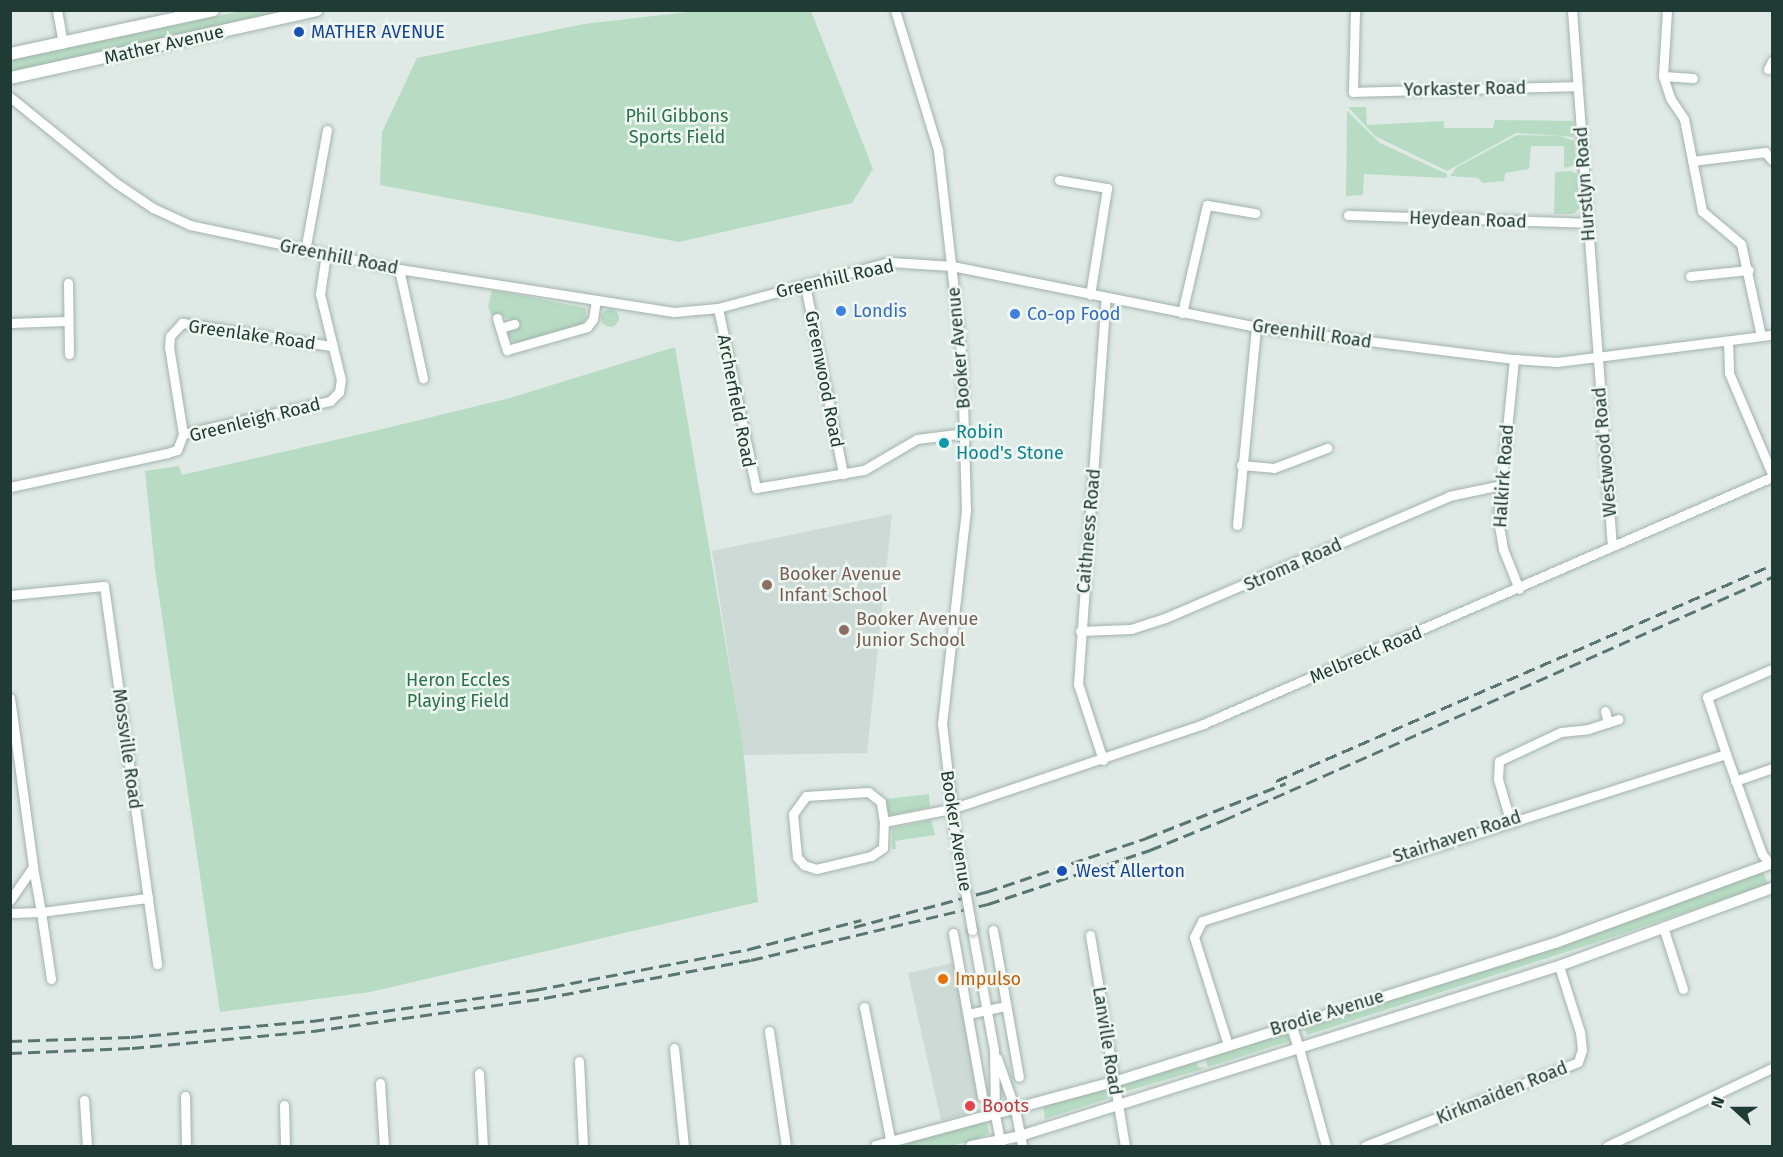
<!DOCTYPE html>
<style>
body{margin:0}
#map{position:relative;width:1783px;height:1157px;overflow:hidden;background:#dfeae6;font-family:"Fira Sans",sans-serif}
div>[style]{position:absolute}
[style*='--x']{left:calc(var(--x)*1px);top:calc(var(--y)*1px);width:calc(var(--w)*1px);rotate:calc(var(--a)*1deg)}
.built>*{inset:0;background:#cddad5}
.green>*{inset:0;background:#b7dcc3}
.round{border-radius:50%}
.roads{filter:drop-shadow(0 0 2px #a2b2ad) drop-shadow(0 0 2px #a2b2ad)}
.minor>*{height:9px;margin:-4.5px;padding:0 4.5px;transform-origin:4.5px;border-radius:4.5px;background:#fff}
.tertiary>*{height:10px;margin:-5px;padding:0 5px;transform-origin:5px;border-radius:5px;background:#fff}
.secondary>*{height:12px;margin:-6px;padding:0 6px;transform-origin:6px;border-radius:6px;background:#fff}
.rail>*{height:3px;margin-top:-1.5px;transform-origin:0;background:repeating-linear-gradient(90deg,#5a7670 0 12px,transparent 0 18px)}
.bridges{filter:drop-shadow(0 0 2px #a2b2ad) drop-shadow(0 0 2px #a2b2ad)}
.minor-bridge>*{height:9px;margin:-4.5px;padding:0 4.5px;transform-origin:4.5px;border-radius:4.5px;background:#fff}
.dots>*{width:16px;height:16px;translate:-50% -50%;box-sizing:border-box;border:3px solid #eff7f3;border-radius:50%}
span{translate:-50% -50%;white-space:nowrap;text-align:center;line-height:1.15;-webkit-text-stroke:5px #eff7f3;paint-order:stroke}
.transit-label{font-size:18px;color:#164399}
.left{translate:0 -50%;text-align:left}
.street-label{font-size:18px;color:#203a34}
.park-label{font-size:18px;color:#2a7149}
.shop-label{font-size:18px;color:#366cbe}
.culture-label{font-size:18px;color:#0d838f}
.education-label{font-size:18px;color:#785e54}
.food-label{font-size:18px;color:#c56008}
.health-label{font-size:18px;color:#be3a42}
.frame{position:absolute;inset:0;border:12px solid #203a34;pointer-events:none}
.north{position:absolute;left:1705px;top:1079px;width:60px;height:60px;-webkit-text-stroke:4px #eff7f3;paint-order:stroke;rotate:291deg;font-size:16px;font-weight:700;line-height:24px;text-align:center;color:#203a34}
.north::after{content:'';display:block;margin:auto;width:21px;height:27px;background:#203a34;clip-path:polygon(50% 0,100% 100%,50% 72%,0 100%)}
</style>
<div id="map">
<div class="built">
<div style="clip-path:polygon(892px 514px,867px 753px,744px 755px,712px 551px)"></div>
<div style="clip-path:polygon(953px 963px,980px 1111px,941px 1120px,908px 973px)"></div>
</div>
<div class="green">
<div style="clip-path:polygon(705px 10px,811px 11px,873px 169px,852px 203px,679px 242px,380px 185px,382px 132px,417px 58px,584px 24px)"></div>
<div style="clip-path:polygon(241px 11px,285px 13px,11px 72px,10px 60px)"></div>
<div style="clip-path:polygon(1348px 107px,1366px 107px,1367px 125px,1444px 121px,1444px 128px,1493px 128px,1495px 120px,1573px 121px,1574px 137px,1516px 133px,1447px 171px,1375px 136px)"></div>
<div style="clip-path:polygon(1347px 111px,1380px 143px,1447px 174px,1447px 178px,1364px 174px,1363px 195px,1346px 196px)"></div>
<div style="clip-path:polygon(1517px 135px,1560px 136px,1574px 141px,1576px 165px,1564px 168px,1564px 146px,1531px 146px,1529px 169px,1505px 173px,1504px 181px,1483px 183px,1478px 178px,1450px 176px,1457px 167px)"></div>
<div style="clip-path:polygon(1571px 171px,1577px 174px,1579px 208px,1574px 214px,1554px 214px,1555px 172px)"></div>
<div style="clip-path:polygon(492px 290px,586px 308px,586px 319px,577px 327px,516px 345px,507px 335px,512px 328px,511px 321px,500px 314px,492px 316px,488px 307px)"></div>
<div class="round" style="left:601px;top:309px;width:18px;height:18px"></div>
<div style="clip-path:polygon(675px 347px,743px 746px,758px 902px,370px 992px,220px 1012px,155px 569px,145px 471px,179px 466px,182px 475px,370px 432px,510px 398px)"></div>
<div style="clip-path:polygon(929px 794px,930px 807px,893px 815px,887px 812px,886px 799px)"></div>
<div style="clip-path:polygon(931px 820px,935px 835px,895px 841px,896px 849px,892px 849px,892px 828px)"></div>
<div style="clip-path:polygon(1763px 872px,1768px 884px,1610px 938px,1307px 1035px,1303px 1024px)"></div>
<div style="clip-path:polygon(1286px 1029px,1290px 1041px,1208px 1067px,1204px 1055px)"></div>
<div style="clip-path:polygon(1196px 1061px,1198px 1067px,1206px 1068px,1120px 1093px,1119px 1084px)"></div>
<div style="clip-path:polygon(1111px 1087px,1110px 1098px,1045px 1119px,1043px 1105px)"></div>
<div style="clip-path:polygon(983px 1122px,987px 1123px,989px 1133px,973px 1141px,951px 1146px,898px 1146px)"></div>
</div>
<div class="roads">
<div class="minor">
<div style="--x:57;--y:10;--w:34;--a:80"></div>
<div style="--x:895;--y:10;--w:146;--a:72.9"></div>
<div style="--x:938;--y:150;--w:212;--a:83.5"></div>
<div style="--x:962;--y:361;--w:149;--a:88.5"></div>
<div style="--x:966;--y:510;--w:214;--a:96.4"></div>
<div style="--x:942;--y:723;--w:105;--a:83.4"></div>
<div style="--x:1355;--y:10;--w:82;--a:91.4"></div>
<div style="--x:1353;--y:92;--w:224;--a:-1.5"></div>
<div style="--x:1572;--y:10;--w:538;--a:85.74"></div>
<div style="--x:1667;--y:10;--w:66;--a:93.5"></div>
<div style="--x:1663;--y:76;--w:23;--a:72"></div>
<div style="--x:1670;--y:98;--w:25;--a:56"></div>
<div style="--x:1684;--y:119;--w:94;--a:78.9"></div>
<div style="--x:1702;--y:211;--w:51;--a:40.2"></div>
<div style="--x:1741;--y:244;--w:94;--a:77.7"></div>
<div style="--x:1768;--y:69;--w:9;--a:-63"></div>
<div style="--x:1663;--y:76;--w:30;--a:4"></div>
<div style="--x:10;--y:97;--w:136;--a:39.1"></div>
<div style="--x:116;--y:183;--w:45;--a:34"></div>
<div style="--x:153;--y:208;--w:41;--a:24.7"></div>
<div style="--x:190;--y:225;--w:214;--a:11.9"></div>
<div style="--x:399;--y:269;--w:278;--a:8.9"></div>
<div style="--x:674;--y:312;--w:44;--a:-5.2"></div>
<div style="--x:718;--y:308;--w:178;--a:-15"></div>
<div style="--x:890;--y:262;--w:62;--a:3.7"></div>
<div style="--x:952;--y:266;--w:310;--a:11.3"></div>
<div style="--x:1256;--y:327;--w:260;--a:7.1"></div>
<div style="--x:1514;--y:359;--w:43;--a:4"></div>
<div style="--x:1557;--y:362;--w:217;--a:-7.2"></div>
<div style="--x:1692;--y:161;--w:74;--a:-7"></div>
<div style="--x:1765;--y:152;--w:11;--a:49"></div>
<div style="--x:1059;--y:180;--w:49;--a:9.5"></div>
<div style="--x:1107;--y:188;--w:108;--a:99"></div>
<div style="--x:1348;--y:215;--w:240;--a:1.9"></div>
<div style="--x:305;--y:251;--w:123;--a:-79.7"></div>
<div style="--x:399;--y:269;--w:112;--a:77.6"></div>
<div style="--x:1690;--y:276;--w:59;--a:-5.8"></div>
<div style="--x:68;--y:283;--w:71;--a:89.2"></div>
<div style="--x:805;--y:285;--w:193;--a:78.6"></div>
<div style="--x:718;--y:308;--w:184;--a:78.1"></div>
<div style="--x:756;--y:488;--w:109;--a:-9.5"></div>
<div style="--x:864;--y:470;--w:61;--a:-30.3"></div>
<div style="--x:917;--y:439;--w:48;--a:-7.1"></div>
<div style="--x:1182;--y:313;--w:111;--a:-77"></div>
<div style="--x:1207;--y:205;--w:49;--a:9.5"></div>
<div style="--x:497;--y:318;--w:34;--a:73"></div>
<div style="--x:507;--y:350;--w:83;--a:-16"></div>
<div style="--x:587;--y:327;--w:10;--a:-53"></div>
<div style="--x:593;--y:319;--w:19;--a:-81"></div>
<div style="--x:10;--y:323;--w:56;--a:-2"></div>
<div style="--x:500;--y:328;--w:15;--a:-16"></div>
<div style="--x:1728;--y:341;--w:32;--a:88"></div>
<div style="--x:1729;--y:373;--w:110;--a:66.9"></div>
<div style="--x:1514;--y:359;--w:162;--a:95.7"></div>
<div style="--x:1498;--y:520;--w:29;--a:80"></div>
<div style="--x:1503;--y:549;--w:43;--a:68.2"></div>
<div style="--x:183;--y:434;--w:88;--a:-99.1"></div>
<div style="--x:169;--y:347;--w:11;--a:-85"></div>
<div style="--x:170;--y:336;--w:18;--a:-47"></div>
<div style="--x:182;--y:323;--w:151;--a:8.8"></div>
<div style="--x:1241;--y:465;--w:33;--a:5"></div>
<div style="--x:1274;--y:468;--w:57;--a:-20.7"></div>
<div style="--x:10;--y:487;--w:161;--a:-12.2"></div>
<div style="--x:167;--y:453;--w:10;--a:-17"></div>
<div style="--x:177;--y:450;--w:17;--a:-69"></div>
<div style="--x:183;--y:434;--w:151;--a:-12.7"></div>
<div style="--x:330;--y:401;--w:13;--a:-45"></div>
<div style="--x:339;--y:392;--w:12;--a:-81"></div>
<div style="--x:341;--y:380;--w:89;--a:-103.7"></div>
<div style="--x:320;--y:294;--w:40;--a:-81.5"></div>
<div style="--x:1237;--y:525;--w:199;--a:-84.5"></div>
<div style="--x:10;--y:595;--w:94;--a:-5.5"></div>
<div style="--x:104;--y:586;--w:382;--a:82"></div>
<div style="--x:1080;--y:631;--w:51;--a:-2.2"></div>
<div style="--x:1131;--y:629;--w:36;--a:-18"></div>
<div style="--x:1165;--y:618;--w:309;--a:-23.2"></div>
<div style="--x:1449;--y:496;--w:53;--a:-11.9"></div>
<div style="--x:10;--y:698;--w:171;--a:82.2"></div>
<div style="--x:33;--y:867;--w:40;--a:124.9"></div>
<div style="--x:1605;--y:711;--w:12;--a:76"></div>
<div style="--x:1726;--y:754;--w:60;--a:-108.4"></div>
<div style="--x:1707;--y:697;--w:71;--a:-23.3"></div>
<div style="--x:1103;--y:760;--w:80;--a:-108.2"></div>
<div style="--x:1078;--y:684;--w:387;--a:-85.9"></div>
<div style="--x:1735;--y:781;--w:39;--a:-19"></div>
<div style="--x:1510;--y:820;--w:43;--a:-106.3"></div>
<div style="--x:1498;--y:779;--w:18;--a:-87"></div>
<div style="--x:1499;--y:761;--w:68;--a:-25.1"></div>
<div style="--x:1561;--y:732;--w:27;--a:-6"></div>
<div style="--x:1588;--y:729;--w:32;--a:-18"></div>
<div style="--x:884;--y:822;--w:20;--a:-99"></div>
<div style="--x:881;--y:802;--w:16;--a:-142"></div>
<div style="--x:868;--y:792;--w:62;--a:176.3"></div>
<div style="--x:806;--y:796;--w:22;--a:126"></div>
<div style="--x:793;--y:814;--w:43;--a:84.7"></div>
<div style="--x:797;--y:857;--w:11;--a:49"></div>
<div style="--x:804;--y:865;--w:13;--a:18"></div>
<div style="--x:816;--y:869;--w:57;--a:-13.3"></div>
<div style="--x:871;--y:856;--w:14;--a:-34"></div>
<div style="--x:883;--y:848;--w:26;--a:-88"></div>
<div style="--x:884;--y:822;--w:68;--a:-11"></div>
<div style="--x:951;--y:809;--w:266;--a:-18.6"></div>
<div style="--x:1203;--y:724;--w:620;--a:-23.47"></div>
<div style="--x:10;--y:913;--w:31;--a:-2"></div>
<div style="--x:41;--y:912;--w:46;--a:-100.1"></div>
<div style="--x:972;--y:930;--w:122;--a:79.6"></div>
<div style="--x:994;--y:1050;--w:65;--a:89.1"></div>
<div style="--x:995;--y:1115;--w:32;--a:79"></div>
<div style="--x:993;--y:930;--w:149;--a:80"></div>
<div style="--x:1664;--y:930;--w:62;--a:72.1"></div>
<div style="--x:953;--y:933;--w:166;--a:79.9"></div>
<div style="--x:1090;--y:935;--w:214;--a:80.6"></div>
<div style="--x:51;--y:979;--w:68;--a:-98.5"></div>
<div style="--x:41;--y:912;--w:108;--a:-7.5"></div>
<div style="--x:864;--y:1007;--w:139;--a:78.8"></div>
<div style="--x:968;--y:1014;--w:39;--a:-12"></div>
<div style="--x:769;--y:1031;--w:116;--a:81.6"></div>
<div style="--x:1228;--y:1045;--w:113;--a:-107.5"></div>
<div style="--x:1194;--y:937;--w:18;--a:-63"></div>
<div style="--x:1202;--y:921;--w:550;--a:-17.68"></div>
<div style="--x:1726;--y:754;--w:106;--a:70.2"></div>
<div style="--x:1762;--y:854;--w:13;--a:51"></div>
<div style="--x:674;--y:1048;--w:99;--a:84.2"></div>
<div style="--x:1299;--y:1048;--w:102;--a:74.6"></div>
<div style="--x:997;--y:1058;--w:54;--a:70.6"></div>
<div style="--x:1015;--y:1109;--w:38;--a:79"></div>
<div style="--x:579;--y:1061;--w:85;--a:87.3"></div>
<div style="--x:479;--y:1073;--w:73;--a:86.9"></div>
<div style="--x:380;--y:1083;--w:63;--a:86.4"></div>
<div style="--x:185;--y:1096;--w:50;--a:88.9"></div>
<div style="--x:84;--y:1100;--w:46;--a:86.3"></div>
<div style="--x:284;--y:1105;--w:41;--a:88.6"></div>
<div style="--x:1365;--y:1146;--w:229;--a:-21.5"></div>
<div style="--x:1578;--y:1062;--w:13;--a:-72"></div>
<div style="--x:1582;--y:1050;--w:18;--a:-96"></div>
<div style="--x:1580;--y:1032;--w:69;--a:-107.7"></div>
<div style="--x:1607;--y:1146;--w:183;--a:-25.3"></div>
</div>
<div class="tertiary">
<div style="--x:1291;--y:1024;--w:25;--a:72"></div>
<div style="--x:876;--y:1146;--w:246;--a:-15.1"></div>
<div style="--x:1114;--y:1082;--w:462;--a:-17.5"></div>
<div style="--x:1555;--y:943;--w:231;--a:-20.2"></div>
<div style="--x:971;--y:1146;--w:50;--a:-11.5"></div>
<div style="--x:1020;--y:1136;--w:565;--a:-17.51"></div>
<div style="--x:1559;--y:966;--w:227;--a:-20.1"></div>
</div>
<div class="secondary">
<div style="--x:10;--y:54;--w:208;--a:-12.2"></div>
<div style="--x:10;--y:78;--w:314;--a:-12.5"></div>
</div>
</div>
<div class="rail">
<div style="--x:1276;--y:781;--w:541;--a:-23.53"></div>
<div style="--x:854;--y:927;--w:137;--a:-14.9"></div>
<div style="--x:986;--y:892;--w:169;--a:-18.6"></div>
<div style="--x:1146;--y:838;--w:150;--a:-21.4"></div>
<div style="--x:10;--y:1041;--w:121;--a:-1.9"></div>
<div style="--x:131;--y:1037;--w:182;--a:-5.1"></div>
<div style="--x:312;--y:1021;--w:225;--a:-7.9"></div>
<div style="--x:535;--y:990;--w:218;--a:-10.8"></div>
<div style="--x:749;--y:949;--w:116;--a:-14.5"></div>
<div style="--x:10;--y:1053;--w:122;--a:-2.3"></div>
<div style="--x:132;--y:1048;--w:182;--a:-5.4"></div>
<div style="--x:313;--y:1031;--w:233;--a:-8.1"></div>
<div style="--x:544;--y:998;--w:210;--a:-10.4"></div>
<div style="--x:751;--y:960;--w:244;--a:-13.3"></div>
<div style="--x:988;--y:904;--w:171;--a:-18.4"></div>
<div style="--x:1150;--y:850;--w:80;--a:-22.1"></div>
<div style="--x:1224;--y:820;--w:599;--a:-23.91"></div>
</div>
<div class="bridges">
<div class="minor-bridge">
<div style="--x:954;--y:827;--w:105;--a:80.1"></div>
</div>
</div>
<div class="dots">
<div style="left:299px;top:32px;background:#1a4fb4"></div>
<div style="left:841px;top:311px;background:#3f7fe0"></div>
<div style="left:1015px;top:314px;background:#3f7fe0"></div>
<div style="left:944px;top:443px;background:#0f9aa8"></div>
<div style="left:767px;top:585px;background:#8d6e63"></div>
<div style="left:844px;top:630px;background:#8d6e63"></div>
<div style="left:1062px;top:871px;background:#1a4fb4"></div>
<div style="left:943px;top:979px;background:#e8710a"></div>
<div style="left:970px;top:1106px;background:#e0444e"></div>
</div>
<div class="transit-label">
<span class="left" style="left:311px;top:32px">MATHER AVENUE</span>
<span class="left" style="left:1076px;top:871px">West Allerton</span>
</div>
<div class="street-label">
<span style="left:164px;top:45px;rotate:-13deg">Mather Avenue</span>
<span style="left:1465px;top:89px;rotate:-1deg">Yorkaster Road</span>
<span style="left:1585px;top:184px;rotate:-94deg">Hurstlyn Road</span>
<span style="left:1468px;top:220px;rotate:2deg">Heydean Road</span>
<span style="left:339px;top:257px;rotate:11deg">Greenhill Road</span>
<span style="left:835px;top:279px;rotate:-13deg">Greenhill Road</span>
<span style="left:1312px;top:334px;rotate:8deg">Greenhill Road</span>
<span style="left:252px;top:335px;rotate:8deg">Greenlake Road</span>
<span style="left:959px;top:348px;rotate:-95deg">Booker Avenue</span>
<span style="left:824px;top:379px;rotate:79deg">Greenwood Road</span>
<span style="left:736px;top:401px;rotate:79deg">Archerfield Road</span>
<span style="left:255px;top:420px;rotate:-14deg">Greenleigh Road</span>
<span style="left:1605px;top:452px;rotate:-95deg">Westwood Road</span>
<span style="left:1504px;top:476px;rotate:-86deg">Halkirk Road</span>
<span style="left:1089px;top:531px;rotate:-85deg">Caithness Road</span>
<span style="left:1293px;top:565px;rotate:-24deg">Stroma Road</span>
<span style="left:1366px;top:655px;rotate:-23deg">Melbreck Road</span>
<span style="left:127px;top:749px;rotate:82deg">Mossville Road</span>
<span style="left:956px;top:831px;rotate:81deg">Booker Avenue</span>
<span style="left:1457px;top:837px;rotate:-18deg">Stairhaven Road</span>
<span style="left:1327px;top:1013px;rotate:-17deg">Brodie Avenue</span>
<span style="left:1107px;top:1041px;rotate:81deg">Lanville Road</span>
<span style="left:1502px;top:1093px;rotate:-22deg">Kirkmaiden Road</span>
</div>
<div class="park-label">
<span style="left:677px;top:127px">Phil Gibbons<br>Sports Field</span>
<span style="left:458px;top:691px">Heron Eccles<br>Playing Field</span>
</div>
<div class="shop-label">
<span class="left" style="left:853px;top:311px">Londis</span>
<span class="left" style="left:1027px;top:314px">Co-op Food</span>
</div>
<div class="culture-label">
<span class="left" style="left:956px;top:443px">Robin<br>Hood's Stone</span>
</div>
<div class="education-label">
<span class="left" style="left:779px;top:585px">Booker Avenue<br>Infant School</span>
<span class="left" style="left:856px;top:630px">Booker Avenue<br>Junior School</span>
</div>
<div class="food-label">
<span class="left" style="left:955px;top:979px">Impulso</span>
</div>
<div class="health-label">
<span class="left" style="left:982px;top:1106px">Boots</span>
</div>
<div class="frame"></div>
<div class="north">N</div>
</div>
